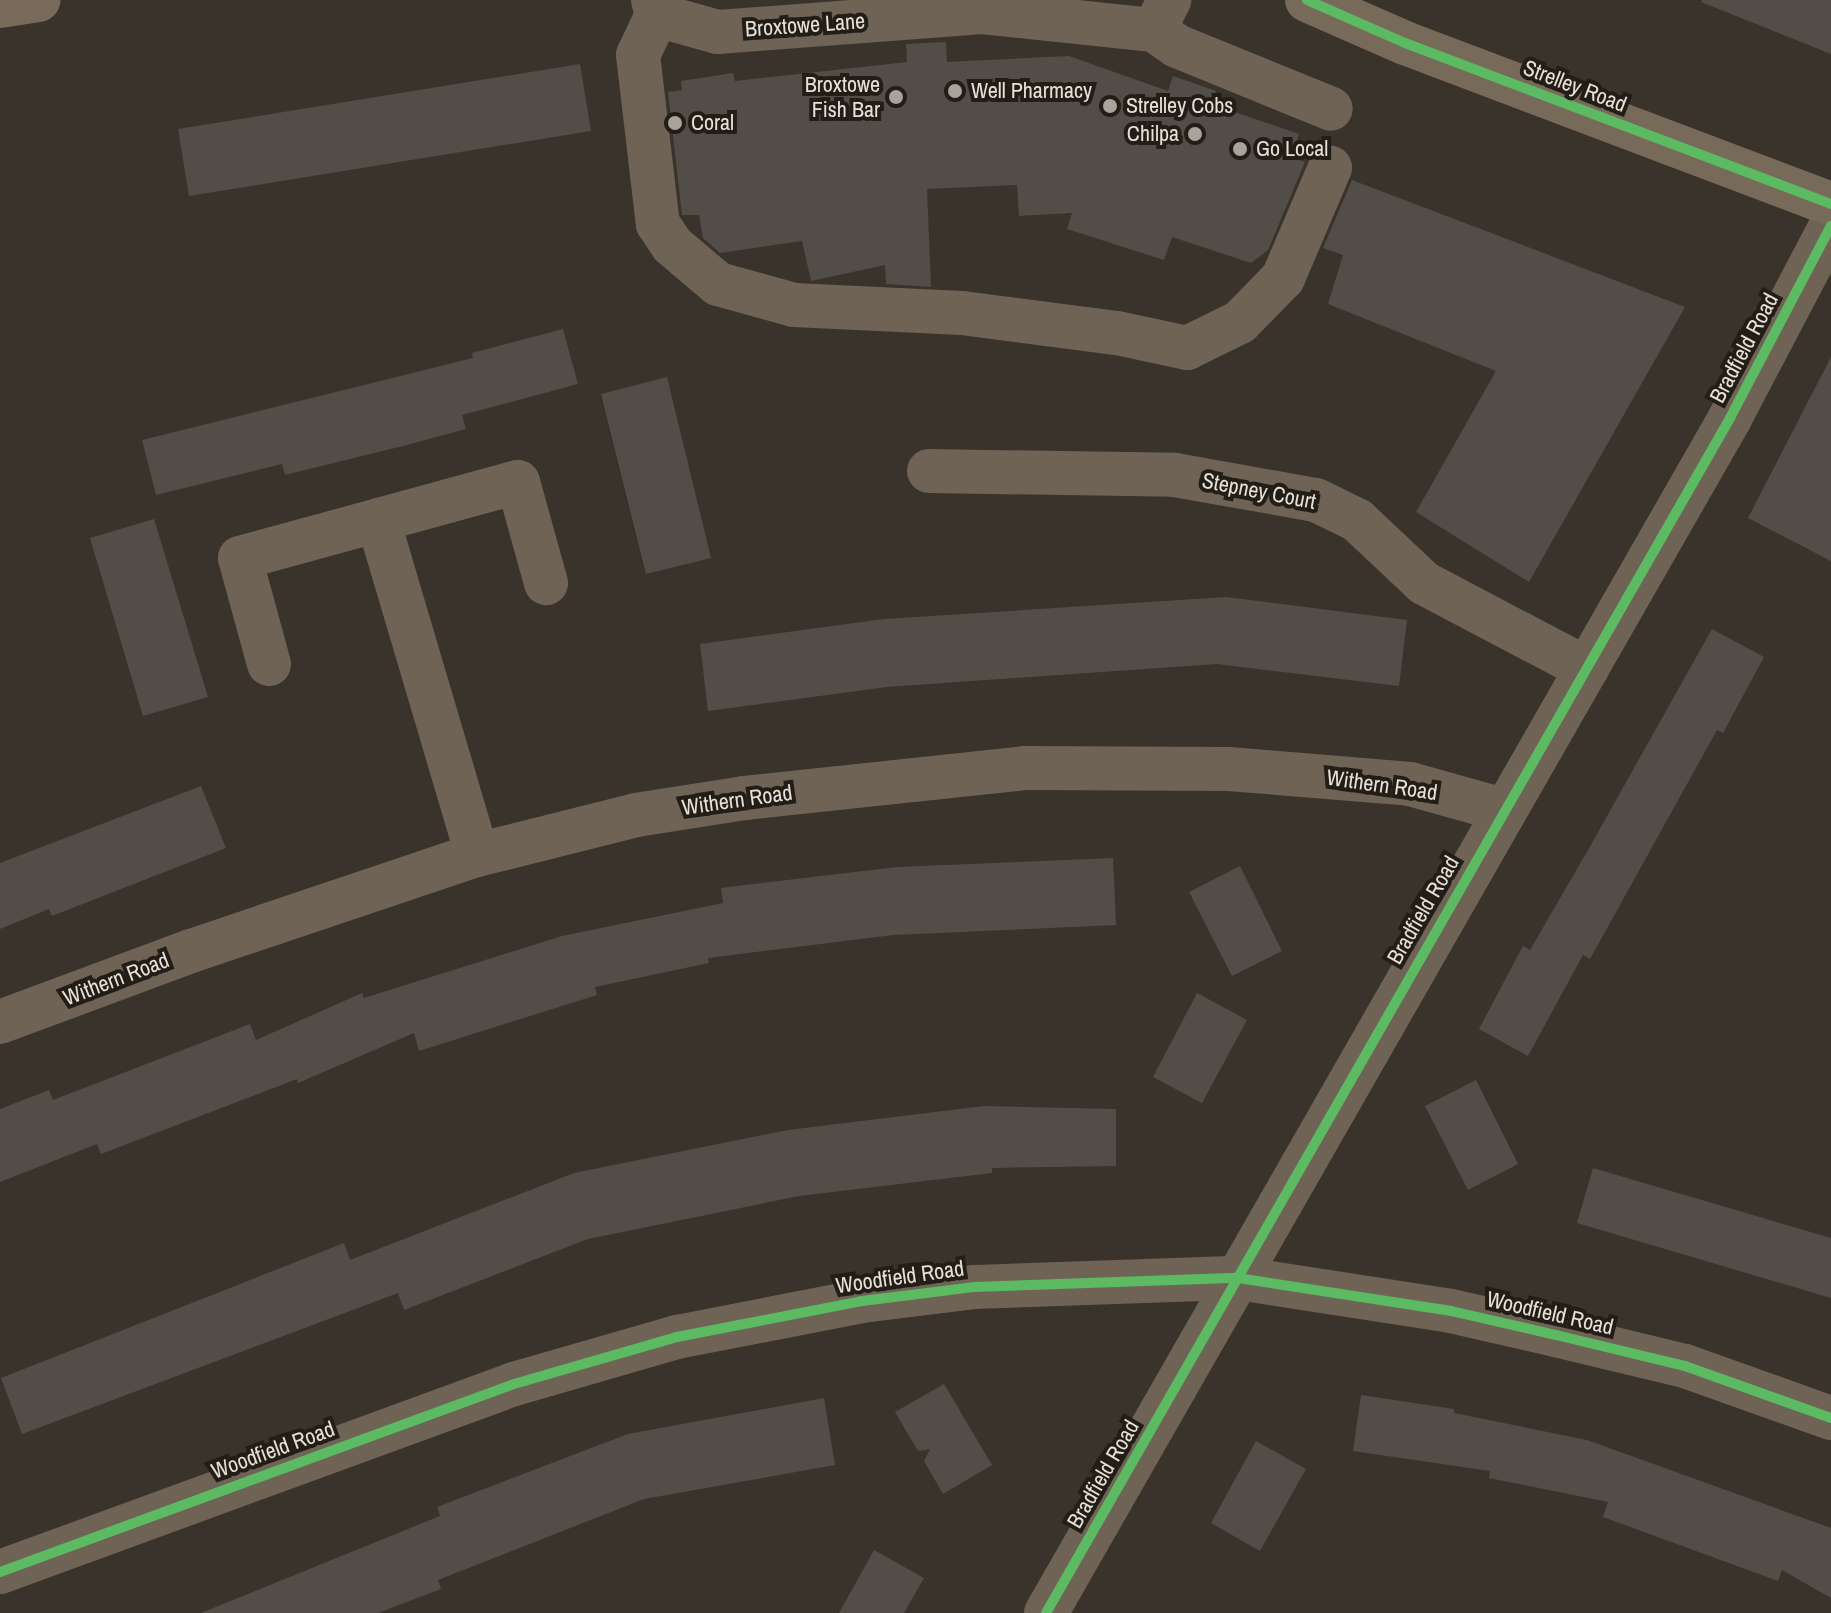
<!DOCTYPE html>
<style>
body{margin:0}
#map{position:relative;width:1831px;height:1613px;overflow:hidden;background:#39332c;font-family:"Archivo Narrow",sans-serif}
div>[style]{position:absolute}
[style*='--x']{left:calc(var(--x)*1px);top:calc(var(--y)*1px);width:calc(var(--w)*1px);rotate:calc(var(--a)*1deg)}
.building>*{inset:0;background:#524d47}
.minor>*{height:44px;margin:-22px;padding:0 22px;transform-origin:22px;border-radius:22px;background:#6f6356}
.major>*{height:44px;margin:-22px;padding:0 22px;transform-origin:22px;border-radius:22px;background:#786a58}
.cycleway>*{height:10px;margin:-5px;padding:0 5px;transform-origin:5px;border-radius:5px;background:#5cba63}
.dots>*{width:22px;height:22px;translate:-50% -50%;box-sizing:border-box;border:4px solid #221d16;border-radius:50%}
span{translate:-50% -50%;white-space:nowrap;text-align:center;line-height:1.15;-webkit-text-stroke:8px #221d16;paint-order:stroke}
.street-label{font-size:22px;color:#e7e0d7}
.poi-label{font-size:22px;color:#e7e0d7}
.right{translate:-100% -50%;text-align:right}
.left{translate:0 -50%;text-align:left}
</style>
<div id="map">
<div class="building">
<div style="clip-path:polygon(1702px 0,1831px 0,1831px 54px,1701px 2px)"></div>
<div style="clip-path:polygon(946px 42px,947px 62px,1069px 56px,1168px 91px,1173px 76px,1216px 91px,1211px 104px,1299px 134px,1291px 157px,1305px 162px,1268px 250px,1251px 263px,1172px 237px,1164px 260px,1067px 229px,1072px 213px,1019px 216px,1017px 185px,927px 189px,931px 287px,886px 284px,885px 265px,811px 281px,802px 241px,720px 253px,703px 238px,699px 215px,682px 215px,668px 92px,682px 90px,681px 81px,733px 73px,735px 81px,907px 62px,906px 44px)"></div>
<div style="clip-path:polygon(580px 64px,591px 131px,189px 196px,178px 129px)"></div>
<div style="clip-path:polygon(1352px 180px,1685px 307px,1529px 582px,1416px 512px,1496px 371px,1328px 304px,1343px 255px,1323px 248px)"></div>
<div style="clip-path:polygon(563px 329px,578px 384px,462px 415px,466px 429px,403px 446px,285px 475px,282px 464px,156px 495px,142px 440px,473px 358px,472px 353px)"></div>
<div style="clip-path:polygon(1831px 357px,1831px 561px,1748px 518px)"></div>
<div style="clip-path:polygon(667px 377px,711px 558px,646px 574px,601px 394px)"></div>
<div style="clip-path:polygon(154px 519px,208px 697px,143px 716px,90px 538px)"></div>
<div style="clip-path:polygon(1226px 597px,1407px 620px,1399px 686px,1217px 664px,887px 687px,708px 711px,700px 644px,884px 619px)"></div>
<div style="clip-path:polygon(1712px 629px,1764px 657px,1723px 733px,1717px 730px,1590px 959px,1583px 955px,1528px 1056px,1479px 1029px,1523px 946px,1530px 950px,1588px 850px)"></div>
<div style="clip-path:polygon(201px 786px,226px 848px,52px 916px,49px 909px,0 929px,0 863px)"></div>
<div style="clip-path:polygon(1113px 858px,1116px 925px,893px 935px,708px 958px,709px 963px,595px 987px,597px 995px,419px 1051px,414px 1033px,298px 1083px,297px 1079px,101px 1154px,97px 1144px,0 1182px,0 1109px,49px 1090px,53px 1100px,250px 1024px,256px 1040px,362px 993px,364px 998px,562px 936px,723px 903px,721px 888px,897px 867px)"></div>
<div style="clip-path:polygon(1240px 866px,1282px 951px,1232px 976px,1189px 892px)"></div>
<div style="clip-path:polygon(1197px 993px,1247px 1020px,1202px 1103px,1153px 1077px)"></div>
<div style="clip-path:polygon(1476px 1080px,1518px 1164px,1468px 1190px,1425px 1106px)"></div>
<div style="clip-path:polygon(984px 1106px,1116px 1109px,1116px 1166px,992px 1168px,992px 1173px,799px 1196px,588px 1239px,404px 1310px,398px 1293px,22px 1434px,1px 1378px,344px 1243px,350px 1260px,574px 1173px,788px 1130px)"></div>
<div style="clip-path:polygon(1593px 1168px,1831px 1238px,1831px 1298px,1577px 1223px)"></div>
<div style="clip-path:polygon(944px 1384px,992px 1465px,943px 1494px,924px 1461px,930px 1449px,918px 1451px,895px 1412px)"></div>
<div style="clip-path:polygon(1361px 1395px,1454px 1409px,1454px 1413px,1587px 1440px,1831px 1528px,1831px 1598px,1782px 1570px,1778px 1581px,1603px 1517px,1608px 1502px,1489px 1478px,1490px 1471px,1353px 1451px)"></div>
<div style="clip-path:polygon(824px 1398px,835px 1465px,644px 1499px,438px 1580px,441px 1589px,378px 1613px,201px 1613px,440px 1516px,437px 1507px,628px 1434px)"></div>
<div style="clip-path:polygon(1256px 1441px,1306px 1469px,1260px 1551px,1211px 1523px)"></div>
<div style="clip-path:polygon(874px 1550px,924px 1578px,904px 1613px,839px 1613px)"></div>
</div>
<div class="minor">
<div style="--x:653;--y:0;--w:16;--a:75"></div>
<div style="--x:657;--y:15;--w:63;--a:15.6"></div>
<div style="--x:718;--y:32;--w:265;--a:-4.3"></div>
<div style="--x:982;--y:12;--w:173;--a:6"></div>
<div style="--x:1154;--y:30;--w:34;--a:-63"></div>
<div style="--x:657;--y:15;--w:44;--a:115.4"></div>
<div style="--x:638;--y:55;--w:170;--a:83.3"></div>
<div style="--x:658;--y:224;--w:25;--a:56"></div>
<div style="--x:672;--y:245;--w:60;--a:40.3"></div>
<div style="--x:718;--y:284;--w:79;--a:15.4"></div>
<div style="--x:794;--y:305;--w:168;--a:2.7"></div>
<div style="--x:962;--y:313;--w:156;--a:7.4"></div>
<div style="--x:1117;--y:333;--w:72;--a:12.1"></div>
<div style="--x:1187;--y:348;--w:59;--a:-26.1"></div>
<div style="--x:1240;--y:322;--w:62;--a:-45.7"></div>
<div style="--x:1283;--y:278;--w:120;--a:-66.9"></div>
<div style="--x:1154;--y:30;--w:28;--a:35"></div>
<div style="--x:1177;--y:46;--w:166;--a:22.2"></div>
<div style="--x:929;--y:471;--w:246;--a:0.9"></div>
<div style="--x:1175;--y:475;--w:143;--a:10.1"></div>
<div style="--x:1316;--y:500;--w:46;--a:26"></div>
<div style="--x:1357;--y:520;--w:92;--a:43.2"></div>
<div style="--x:1424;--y:583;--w:184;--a:27.8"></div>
<div style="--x:378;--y:520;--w:349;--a:73.5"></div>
<div style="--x:269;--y:664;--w:110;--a:-105.3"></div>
<div style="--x:240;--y:558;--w:288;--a:-15.3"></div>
<div style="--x:518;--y:482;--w:105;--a:74.5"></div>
<div style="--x:0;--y:1022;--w:204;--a:-20.4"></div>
<div style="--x:191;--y:951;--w:302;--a:-18.6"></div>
<div style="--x:477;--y:855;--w:164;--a:-14.1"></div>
<div style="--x:636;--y:815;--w:110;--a:-8.9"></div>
<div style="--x:745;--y:798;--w:281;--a:-6.1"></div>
<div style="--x:1024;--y:768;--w:205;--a:0.3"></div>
<div style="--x:1229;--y:769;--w:182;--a:4.7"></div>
<div style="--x:1410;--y:784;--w:97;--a:15.6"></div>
<div style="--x:0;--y:1572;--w:547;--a:-20.09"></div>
<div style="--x:514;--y:1384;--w:170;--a:-16.1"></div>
<div style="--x:677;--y:1337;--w:188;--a:-11"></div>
<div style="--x:862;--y:1301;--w:114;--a:-7.1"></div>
<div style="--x:975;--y:1287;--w:263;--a:-2"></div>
<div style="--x:1238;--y:1278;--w:216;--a:8.8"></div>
<div style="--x:1451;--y:1311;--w:108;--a:12.9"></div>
<div style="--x:1556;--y:1335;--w:133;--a:13.5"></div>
<div style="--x:1685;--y:1366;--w:155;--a:19.6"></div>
<div style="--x:1046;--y:1613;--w:1377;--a:-60.21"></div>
<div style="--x:1730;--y:418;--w:217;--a:-62.3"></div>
</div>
<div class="major">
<div style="--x:1307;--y:0;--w:107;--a:23.7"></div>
<div style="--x:1405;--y:43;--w:455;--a:20.7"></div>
<div style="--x:0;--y:6;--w:39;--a:-9"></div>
</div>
<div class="cycleway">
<div style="--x:1307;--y:0;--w:107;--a:23.7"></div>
<div style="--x:1405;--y:43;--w:455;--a:20.7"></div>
<div style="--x:0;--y:1572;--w:547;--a:-20.09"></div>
<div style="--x:514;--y:1384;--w:170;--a:-16.1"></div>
<div style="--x:677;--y:1337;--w:188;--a:-11"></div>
<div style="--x:862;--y:1301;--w:114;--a:-7.1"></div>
<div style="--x:975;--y:1287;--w:263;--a:-2"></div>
<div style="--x:1238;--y:1278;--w:216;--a:8.8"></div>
<div style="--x:1451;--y:1311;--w:108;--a:12.9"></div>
<div style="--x:1556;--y:1335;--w:133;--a:13.5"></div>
<div style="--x:1685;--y:1366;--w:155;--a:19.6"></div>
<div style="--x:1046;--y:1613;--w:1377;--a:-60.21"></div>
<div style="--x:1730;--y:418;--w:217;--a:-62.3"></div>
</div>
<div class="dots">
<div style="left:955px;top:91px;background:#aaa39b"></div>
<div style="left:896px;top:97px;background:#aaa39b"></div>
<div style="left:1110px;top:106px;background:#aaa39b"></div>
<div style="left:675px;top:123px;background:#aaa39b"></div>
<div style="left:1195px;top:134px;background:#aaa39b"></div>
<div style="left:1240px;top:149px;background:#aaa39b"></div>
</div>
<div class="street-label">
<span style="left:805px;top:25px;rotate:-4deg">Broxtowe Lane</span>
<span style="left:1575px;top:86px;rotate:21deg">Strelley Road</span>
<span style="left:1744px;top:348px;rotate:-62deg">Bradfield Road</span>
<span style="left:1259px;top:491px;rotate:11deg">Stepney Court</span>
<span style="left:1382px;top:785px;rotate:8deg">Withern Road</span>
<span style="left:737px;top:800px;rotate:-8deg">Withern Road</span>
<span style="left:1423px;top:910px;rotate:-60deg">Bradfield Road</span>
<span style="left:116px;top:979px;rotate:-21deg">Withern Road</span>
<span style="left:900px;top:1277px;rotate:-8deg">Woodfield Road</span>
<span style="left:1550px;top:1313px;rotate:13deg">Woodfield Road</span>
<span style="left:273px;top:1450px;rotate:-20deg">Woodfield Road</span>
<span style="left:1103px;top:1474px;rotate:-60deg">Bradfield Road</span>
</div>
<div class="poi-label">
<span class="right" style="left:880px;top:97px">Broxtowe<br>Fish Bar</span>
<span class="left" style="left:971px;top:91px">Well Pharmacy</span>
<span class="left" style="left:1126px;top:106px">Strelley Cobs</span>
<span class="left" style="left:691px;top:123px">Coral</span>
<span class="right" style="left:1179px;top:134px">Chilpa</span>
<span class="left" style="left:1256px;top:149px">Go Local</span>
</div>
</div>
